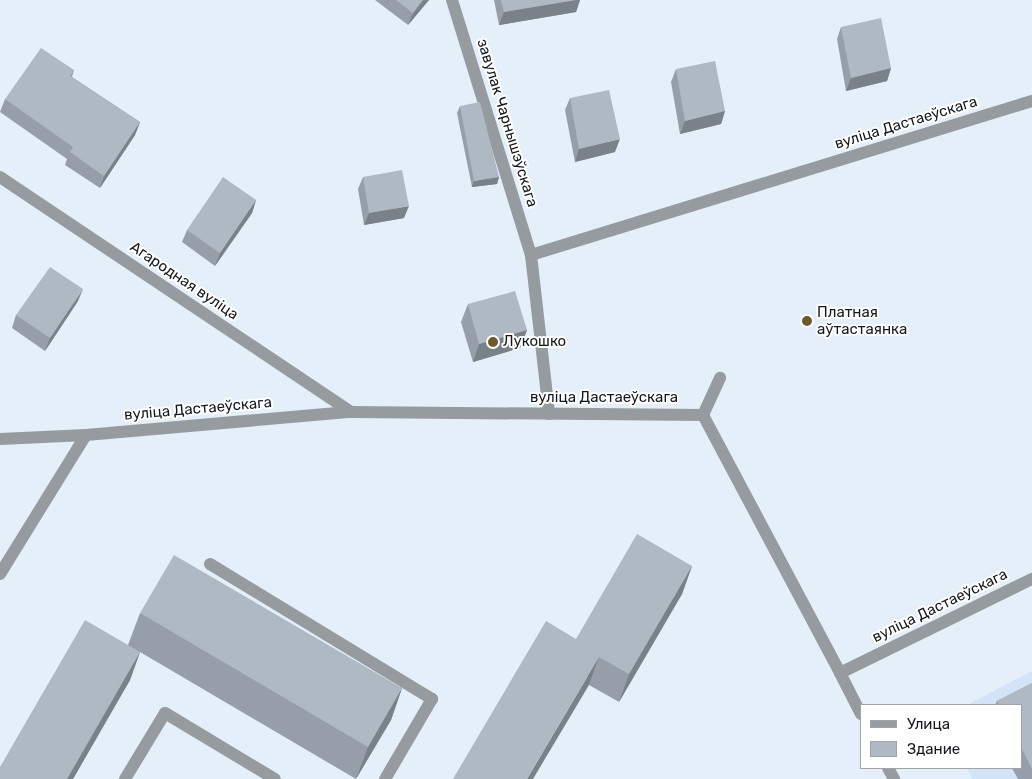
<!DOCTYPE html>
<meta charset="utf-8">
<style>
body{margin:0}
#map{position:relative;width:1032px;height:779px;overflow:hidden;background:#e4effa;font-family:Rubik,sans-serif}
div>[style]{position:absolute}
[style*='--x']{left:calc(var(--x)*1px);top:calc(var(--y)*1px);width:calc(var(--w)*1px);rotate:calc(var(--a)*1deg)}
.built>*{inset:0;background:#d2e4f5}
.minor>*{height:12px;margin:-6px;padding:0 6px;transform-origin:6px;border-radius:6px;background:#969ba0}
.wall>*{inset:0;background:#969fa9}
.shaded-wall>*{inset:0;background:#7a8289}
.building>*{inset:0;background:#aeb9c4}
.dots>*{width:14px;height:14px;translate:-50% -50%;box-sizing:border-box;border:2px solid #fff;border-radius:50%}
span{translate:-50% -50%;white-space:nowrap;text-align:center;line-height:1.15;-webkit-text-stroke:4px #fff;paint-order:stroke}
.street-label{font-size:15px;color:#15191d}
.poi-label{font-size:15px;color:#15191d}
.left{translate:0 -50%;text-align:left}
.legend{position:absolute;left:860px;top:704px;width:162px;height:65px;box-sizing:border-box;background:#fff;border:1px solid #a1a3a5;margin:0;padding:6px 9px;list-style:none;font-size:15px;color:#15191d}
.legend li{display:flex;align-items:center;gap:10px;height:25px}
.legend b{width:25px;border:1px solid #a1a3a5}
</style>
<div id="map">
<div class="built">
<div style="clip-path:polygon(1032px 671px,1032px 779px,972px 779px,967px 768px,1021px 768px,1021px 705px,967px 705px)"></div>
</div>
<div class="minor">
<div style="--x:452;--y:0;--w:267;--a:72.8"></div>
<div style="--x:531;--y:255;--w:160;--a:83.5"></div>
<div style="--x:0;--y:177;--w:422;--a:33.8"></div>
<div style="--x:531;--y:255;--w:524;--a:-17.09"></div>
<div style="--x:703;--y:415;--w:41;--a:-65.3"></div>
<div style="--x:0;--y:439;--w:86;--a:-2.7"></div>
<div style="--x:86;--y:435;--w:266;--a:-5"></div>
<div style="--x:351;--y:412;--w:352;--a:0.5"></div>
<div style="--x:703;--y:415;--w:292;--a:62"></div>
<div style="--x:840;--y:673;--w:214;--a:-26.1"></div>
<div style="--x:210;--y:564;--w:260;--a:31.3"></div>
<div style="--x:432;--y:699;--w:93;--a:120.4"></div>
<div style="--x:0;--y:574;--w:163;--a:-58.3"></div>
<div style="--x:840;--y:673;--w:46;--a:62.9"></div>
<div style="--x:888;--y:768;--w:13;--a:61"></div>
<div style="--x:125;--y:779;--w:77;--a:-58.8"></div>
<div style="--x:165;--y:713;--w:128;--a:31"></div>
</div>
<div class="wall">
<div style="clip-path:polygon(375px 0,429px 0,408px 25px)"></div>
<div style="clip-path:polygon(494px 0,580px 0,576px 12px,499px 25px)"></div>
<div style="clip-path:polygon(841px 27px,891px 68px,887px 81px,846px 91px,837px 39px)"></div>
<div style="clip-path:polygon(676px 69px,725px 111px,721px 124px,680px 134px,671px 82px)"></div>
<div style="clip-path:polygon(74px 70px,72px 77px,140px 122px,135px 135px,100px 188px,65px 165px,67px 159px,0 112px,5px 99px)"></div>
<div style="clip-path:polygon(570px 98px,615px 152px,575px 162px,565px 110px)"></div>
<div style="clip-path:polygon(460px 106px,499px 177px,497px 184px,472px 187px,457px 113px)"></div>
<div style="clip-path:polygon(363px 177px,404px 218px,364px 225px,358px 189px)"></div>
<div style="clip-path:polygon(256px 200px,252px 213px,215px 266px,182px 242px,187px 230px)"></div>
<div style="clip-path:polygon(78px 301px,45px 351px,12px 328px,16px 315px)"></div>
<div style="clip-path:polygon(468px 304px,527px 330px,520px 348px,473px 362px,461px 322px)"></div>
<div style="clip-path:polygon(692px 566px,682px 594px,619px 702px,589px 685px,576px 639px)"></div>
<div style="clip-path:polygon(140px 613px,402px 688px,391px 720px,356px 779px,140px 652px,130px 680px,73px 779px,0 779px,128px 645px)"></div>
<div style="clip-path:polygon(1032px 683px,1032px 779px,1018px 779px,1012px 768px,1021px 768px,1021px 705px,995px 705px,997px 701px)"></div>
</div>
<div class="shaded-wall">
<div style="clip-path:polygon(423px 0,429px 0,408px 25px,413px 13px)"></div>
<div style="clip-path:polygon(576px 0,580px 0,576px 12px,499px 25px,504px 12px)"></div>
<div style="clip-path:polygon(891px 68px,887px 81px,846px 91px,851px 78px)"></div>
<div style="clip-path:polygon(725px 111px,721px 124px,680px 134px,685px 121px)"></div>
<div style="clip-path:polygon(140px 122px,135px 135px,100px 188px,104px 176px)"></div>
<div style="clip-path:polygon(620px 139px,615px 152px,575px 162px,579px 149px)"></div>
<div style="clip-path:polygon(499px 177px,497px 184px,472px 187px,474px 181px)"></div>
<div style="clip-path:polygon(256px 200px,252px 213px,215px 266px,220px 253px)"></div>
<div style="clip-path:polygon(409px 206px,404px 218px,364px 225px,369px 213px)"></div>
<div style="clip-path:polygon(83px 289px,78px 301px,45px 351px,50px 338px)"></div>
<div style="clip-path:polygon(527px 330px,520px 348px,473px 362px,479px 344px)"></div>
<div style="clip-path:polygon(692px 566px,682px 594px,619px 702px,629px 674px)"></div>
<div style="clip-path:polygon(140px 652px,130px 680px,73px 779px,67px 779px)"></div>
<div style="clip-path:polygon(599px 657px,589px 685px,533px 779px,527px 779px)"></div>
<div style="clip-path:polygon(402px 688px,391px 720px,356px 779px,368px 747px)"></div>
</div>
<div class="building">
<div style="clip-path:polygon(396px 0,423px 0,413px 13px)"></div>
<div style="clip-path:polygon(501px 0,576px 0,504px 12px)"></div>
<div style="clip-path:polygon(881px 18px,891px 68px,851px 78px,841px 27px)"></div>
<div style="clip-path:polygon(41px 48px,74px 70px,70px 76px,140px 122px,104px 176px,70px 152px,73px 147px,5px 99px)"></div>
<div style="clip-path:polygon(715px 61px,725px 111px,685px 121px,676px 69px)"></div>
<div style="clip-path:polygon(609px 90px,620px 139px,579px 149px,570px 98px)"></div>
<div style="clip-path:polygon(480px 102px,499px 177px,474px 181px,460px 106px)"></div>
<div style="clip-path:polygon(402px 170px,409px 206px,369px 213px,363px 177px)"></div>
<div style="clip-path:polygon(223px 177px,256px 200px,220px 253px,187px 230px)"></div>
<div style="clip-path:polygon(50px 267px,83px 289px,50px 338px,16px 315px)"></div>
<div style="clip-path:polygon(515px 291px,527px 330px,479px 344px,468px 304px)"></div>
<div style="clip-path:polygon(637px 534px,692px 566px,629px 674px,599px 657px,527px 779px,453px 779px,546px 621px,576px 639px)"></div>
<div style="clip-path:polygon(174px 555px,402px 688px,368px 747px,140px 613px)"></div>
<div style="clip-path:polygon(85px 620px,140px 652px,67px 779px,0 779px,0 767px)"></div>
<div style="clip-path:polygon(1032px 683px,1032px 769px,1021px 747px,1021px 705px,999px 705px,997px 701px)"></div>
</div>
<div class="dots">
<div style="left:807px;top:321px;background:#6c5b29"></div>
<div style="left:493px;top:342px;background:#6c5b29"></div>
</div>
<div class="street-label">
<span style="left:507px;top:123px;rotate:73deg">завулак Чарнышэўскага</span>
<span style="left:906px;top:123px;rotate:-17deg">вуліца Дастаеўскага</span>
<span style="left:184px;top:281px;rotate:34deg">Агародная вуліца</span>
<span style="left:604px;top:398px">вуліца Дастаеўскага</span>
<span style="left:198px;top:409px;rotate:-5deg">вуліца Дастаеўскага</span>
<span style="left:940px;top:606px;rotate:-26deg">вуліца Дастаеўскага</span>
</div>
<div class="poi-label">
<span class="left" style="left:817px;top:321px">Платная<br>аўтастаянка</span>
<span class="left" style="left:503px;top:342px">Лукошко</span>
</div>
<ul class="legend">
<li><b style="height:6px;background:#969ba0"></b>Улица</li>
<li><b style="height:14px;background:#aeb9c4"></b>Здание</li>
</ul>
</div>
